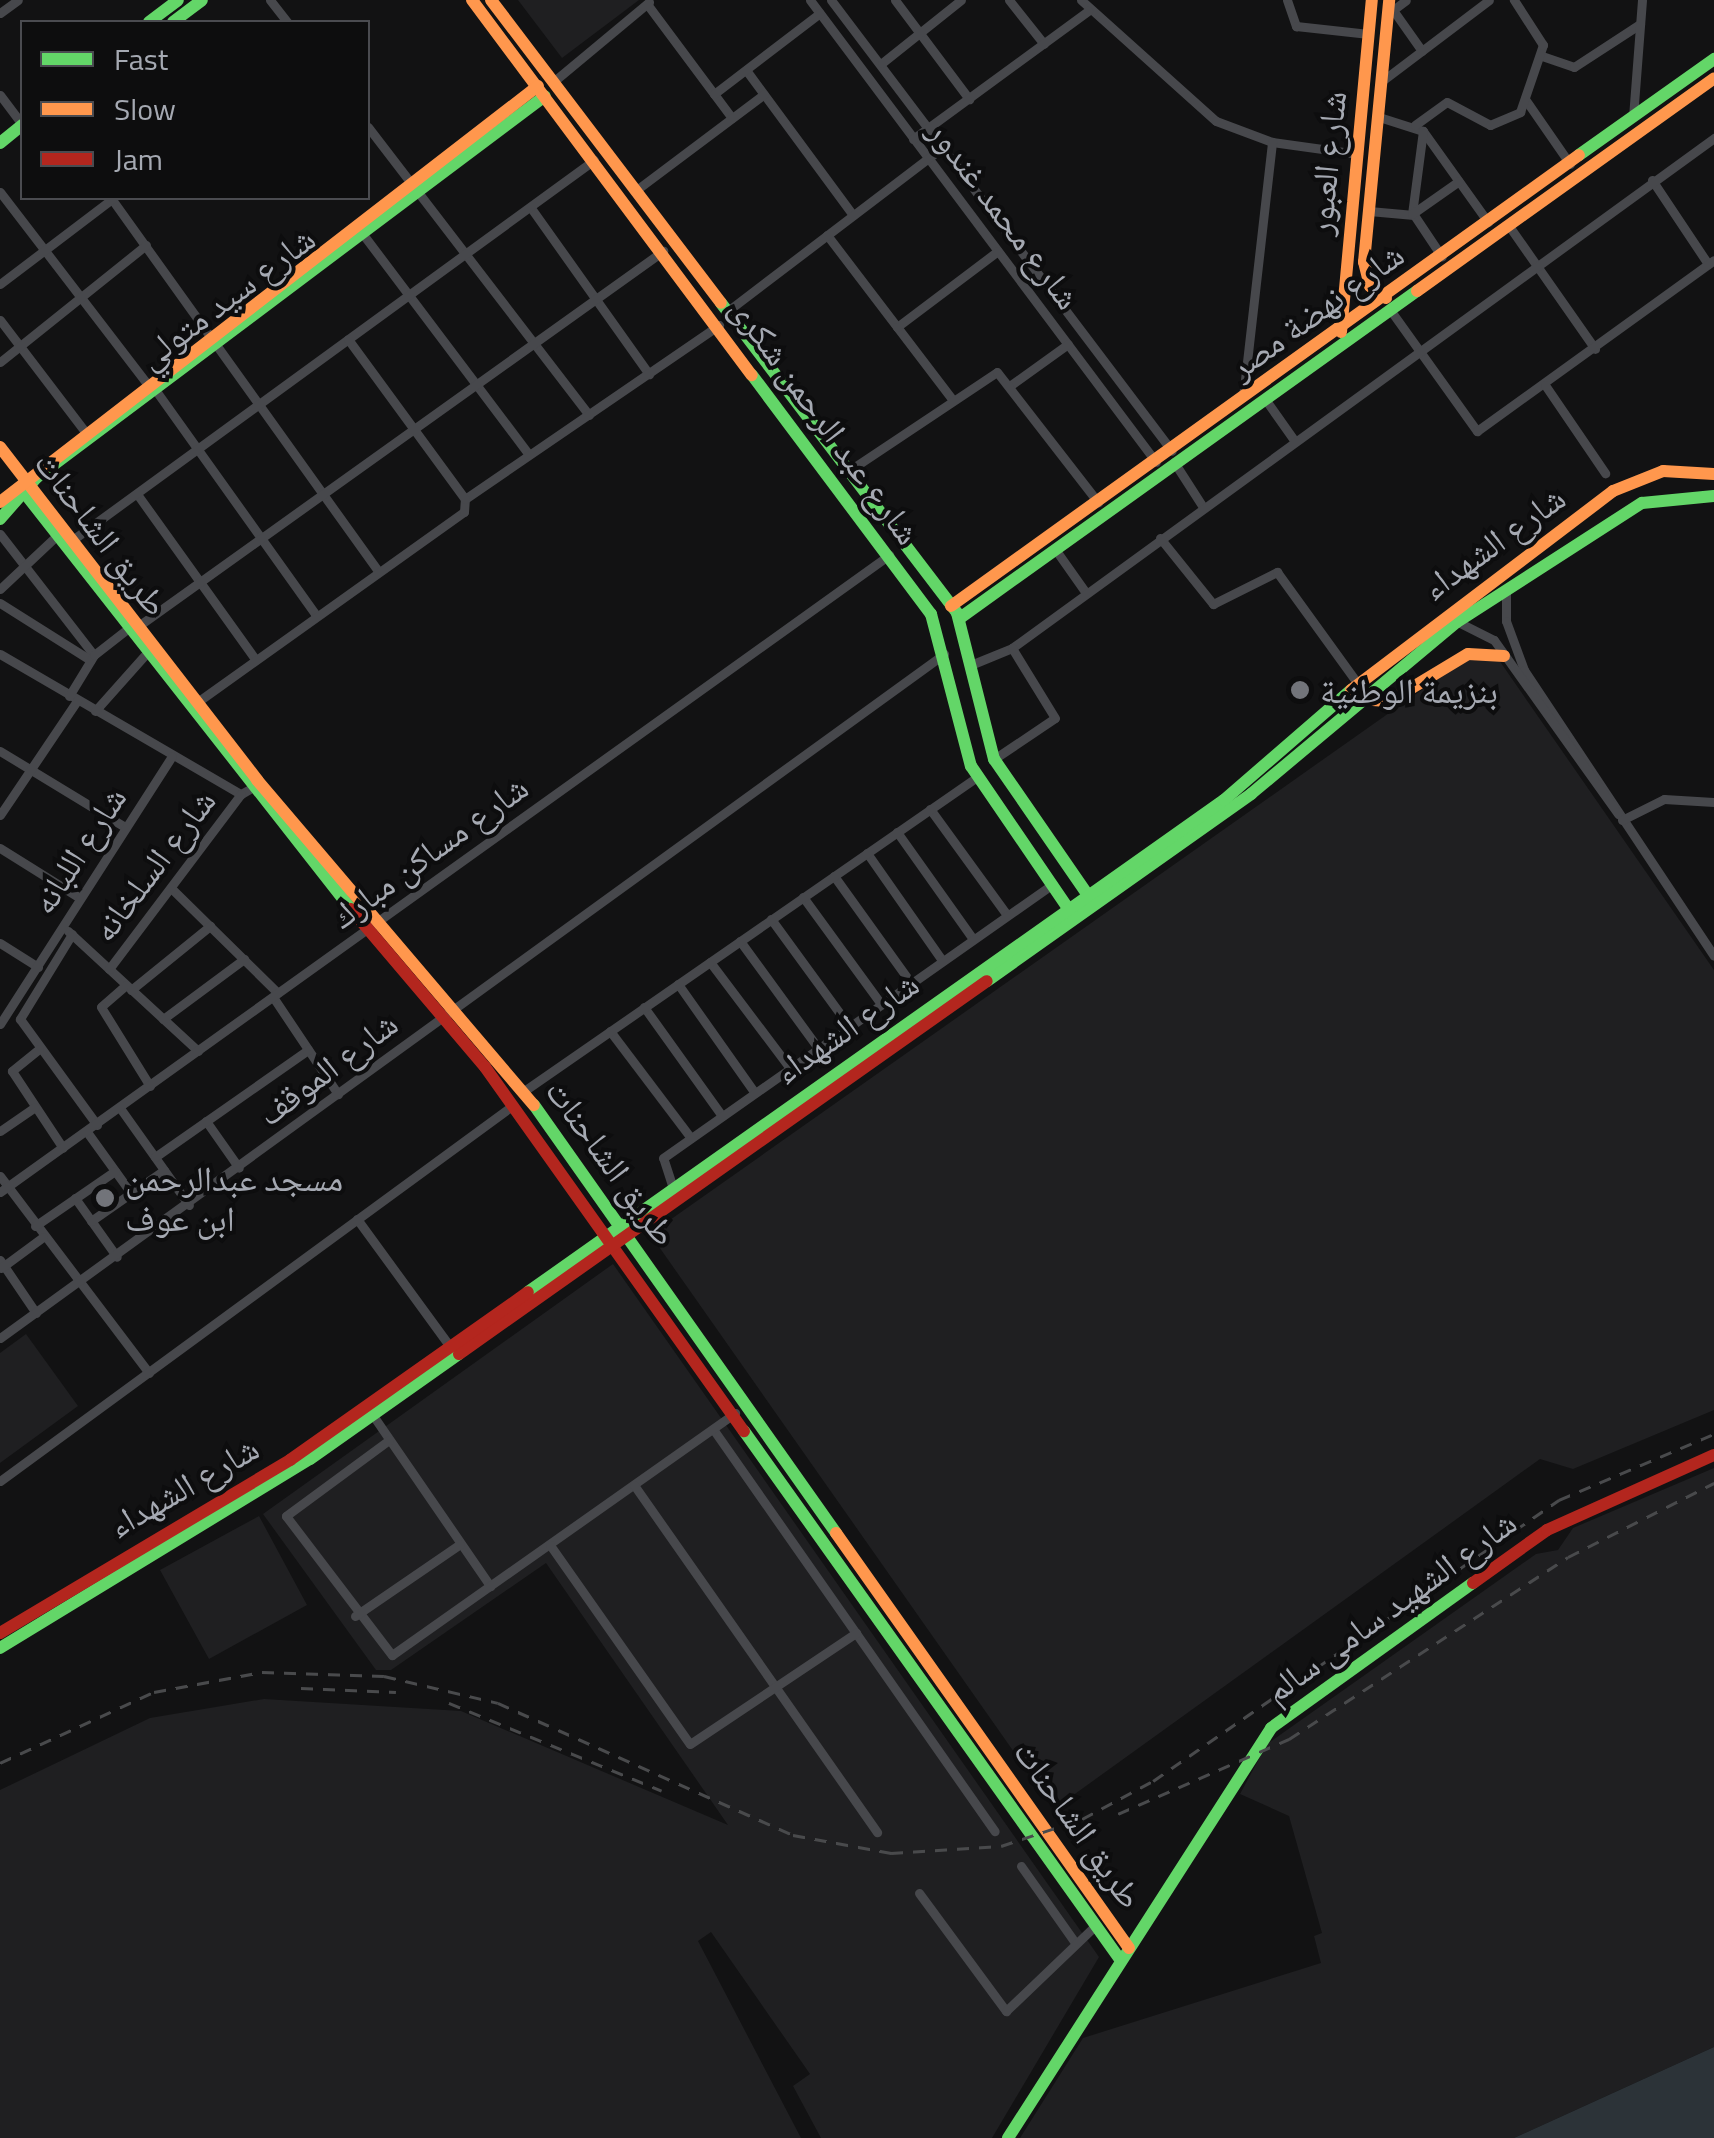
<!DOCTYPE html>
<meta charset="utf-8">
<style>
body{margin:0}
#map{position:relative;width:1714px;height:2138px;overflow:hidden;background:#121213;font-family:"Titillium Web","Noto Naskh Arabic",sans-serif}
div>[style]{position:absolute}
[style*='--x']{left:calc(var(--x)*1px);top:calc(var(--y)*1px);width:calc(var(--w)*1px);rotate:calc(var(--a)*1deg)}
.built>*{inset:0;background:#1f1f21}
.water>*{inset:0;background:#2c3338}
.street>*{height:9px;margin:-4.5px;padding:0 4.5px;transform-origin:4.5px;border-radius:4.5px;background:#47484c}
.fast>*{height:12px;margin:-6px;padding:0 6px;transform-origin:6px;border-radius:6px;background:#63d668}
.slow>*{height:12px;margin:-6px;padding:0 6px;transform-origin:6px;border-radius:6px;background:#ff974d}
.jam>*{height:12px;margin:-6px;padding:0 6px;transform-origin:6px;border-radius:6px;background:#b3261e}
.rail>*{height:2.5px;margin-top:-1.25px;transform-origin:0;background:repeating-linear-gradient(90deg,#494a4c 0 12px,transparent 0 22px)}
.dots>*{width:28px;height:28px;translate:-50% -50%;box-sizing:border-box;border:5px solid #0d0d0e;border-radius:50%}
span{translate:-50% -50%;white-space:nowrap;text-align:center;line-height:1.15;-webkit-text-stroke:8px #0d0d0e;paint-order:stroke}
.street-label{font-size:35px;color:#a5a9b2}
.poi-label{font-size:35px;color:#a5a9b2}
.left{translate:0 -50%;text-align:left}
.legend{position:absolute;left:20px;top:20px;width:350px;height:180px;box-sizing:border-box;background:#0d0d0e;border:2px solid #4a4b50;margin:0;padding:12px 18px;list-style:none;font-size:30px;color:#a5a9b2}
.legend li{display:flex;align-items:center;gap:20px;height:50px}
.legend b{width:50px;border:2px solid #4a4b50}
</style>
<div id="map">
<div class="built">
<div style="clip-path:polygon(518px 0,639px 0,562px 58px)"></div>
<div style="clip-path:polygon(1492px 650px,1714px 970px,1714px 1410px,1573px 1469px,1540px 1459px,1054px 1809px,650px 1234px,1477px 651px)"></div>
<div style="clip-path:polygon(613px 1264px,1099px 1957px,992px 2138px,821px 2138px,793px 2086px,810px 2074px,711px 1932px,698px 1941px,801px 2138px,0 2138px,0 1790px,150px 1718px,264px 1699px,461px 1711px,728px 1825px,546px 1563px,391px 1670px,376px 1670px,263px 1514px)"></div>
<div style="clip-path:polygon(26px 1334px,78px 1406px,0 1463px,0 1353px)"></div>
<div style="clip-path:polygon(1714px 1468px,1714px 2047px,1514px 2138px,1020px 2138px,1083px 2038px,1321px 1963px,1314px 1936px,1322px 1933px,1289px 1816px,1240px 1794px,1267px 1744px,1536px 1554px,1558px 1550px,1573px 1528px)"></div>
<div style="clip-path:polygon(259px 1516px,307px 1605px,209px 1659px,160px 1570px)"></div>
</div>
<div class="water">
<div style="clip-path:polygon(1714px 2047px,1714px 2138px,1514px 2138px)"></div>
</div>
<div class="street">
<div style="--x:270;--y:0;--w:28;--a:52"></div>
<div style="--x:810;--y:0;--w:577;--a:53.17"></div>
<div style="--x:831;--y:0;--w:565;--a:52.91"></div>
<div style="--x:895;--y:0;--w:124;--a:53.2"></div>
<div style="--x:1009;--y:0;--w:56;--a:51.5"></div>
<div style="--x:1081;--y:0;--w:181;--a:41.9"></div>
<div style="--x:1216;--y:121;--w:60;--a:20.6"></div>
<div style="--x:1272;--y:142;--w:87;--a:7.9"></div>
<div style="--x:1287;--y:0;--w:28;--a:71"></div>
<div style="--x:1296;--y:26;--w:73;--a:6.3"></div>
<div style="--x:647;--y:4;--w:142;--a:53.3"></div>
<div style="--x:1393;--y:10;--w:50;--a:54.7"></div>
<div style="--x:0;--y:13;--w:22;--a:-36"></div>
<div style="--x:1389;--y:13;--w:21;--a:-37"></div>
<div style="--x:1542;--y:56;--w:34;--a:19"></div>
<div style="--x:1574;--y:67;--w:79;--a:-33.1"></div>
<div style="--x:882;--y:63;--w:101;--a:-38.6"></div>
<div style="--x:746;--y:70;--w:180;--a:53.6"></div>
<div style="--x:1382;--y:81;--w:134;--a:-37.1"></div>
<div style="--x:553;--y:82;--w:125;--a:-39.8"></div>
<div style="--x:714;--y:94;--w:133;--a:-37.4"></div>
<div style="--x:0;--y:95;--w:36;--a:53"></div>
<div style="--x:1525;--y:99;--w:79;--a:55.3"></div>
<div style="--x:1379;--y:117;--w:46;--a:17.7"></div>
<div style="--x:1423;--y:131;--w:112;--a:54.5"></div>
<div style="--x:1633;--y:117;--w:117;--a:-85.6"></div>
<div style="--x:1415;--y:125;--w:39;--a:-36"></div>
<div style="--x:1447;--y:102;--w:49;--a:28.1"></div>
<div style="--x:1490;--y:125;--w:33;--a:-23"></div>
<div style="--x:1520;--y:112;--w:71;--a:-71.1"></div>
<div style="--x:1543;--y:45;--w:54;--a:-122.8"></div>
<div style="--x:368;--y:127;--w:363;--a:52.5"></div>
<div style="--x:913;--y:139;--w:217;--a:-36.2"></div>
<div style="--x:1652;--y:180;--w:101;--a:56.3"></div>
<div style="--x:635;--y:191;--w:161;--a:-36.9"></div>
<div style="--x:0;--y:192;--w:240;--a:52.5"></div>
<div style="--x:111;--y:198;--w:459;--a:54.4"></div>
<div style="--x:531;--y:208;--w:204;--a:54.6"></div>
<div style="--x:1369;--y:211;--w:45;--a:5.1"></div>
<div style="--x:1414;--y:215;--w:50;--a:56.3"></div>
<div style="--x:1412;--y:214;--w:84;--a:-82.5"></div>
<div style="--x:1412;--y:214;--w:57;--a:-35.1"></div>
<div style="--x:1509;--y:226;--w:150;--a:55"></div>
<div style="--x:362;--y:233;--w:276;--a:53"></div>
<div style="--x:827;--y:235;--w:205;--a:52.7"></div>
<div style="--x:0;--y:284;--w:141;--a:-37.2"></div>
<div style="--x:1391;--y:311;--w:148;--a:54.4"></div>
<div style="--x:1477;--y:431;--w:292;--a:-35.8"></div>
<div style="--x:725;--y:313;--w:275;--a:-37.3"></div>
<div style="--x:0;--y:320;--w:137;--a:52.7"></div>
<div style="--x:897;--y:327;--w:126;--a:-37"></div>
<div style="--x:0;--y:362;--w:187;--a:-38.7"></div>
<div style="--x:1011;--y:385;--w:70;--a:-35.7"></div>
<div style="--x:1545;--y:385;--w:107;--a:55.7"></div>
<div style="--x:154;--y:388;--w:279;--a:54.5"></div>
<div style="--x:1243;--y:397;--w:257;--a:-83.5"></div>
<div style="--x:1265;--y:399;--w:50;--a:54.7"></div>
<div style="--x:1174;--y:462;--w:54;--a:57.2"></div>
<div style="--x:847;--y:472;--w:180;--a:-33.7"></div>
<div style="--x:997;--y:372;--w:165;--a:52.2"></div>
<div style="--x:137;--y:494;--w:203;--a:54.4"></div>
<div style="--x:465;--y:499;--w:308;--a:-34.4"></div>
<div style="--x:0;--y:534;--w:153;--a:52.2"></div>
<div style="--x:1160;--y:538;--w:85;--a:51.2"></div>
<div style="--x:1213;--y:604;--w:72;--a:-26.6"></div>
<div style="--x:1277;--y:572;--w:138;--a:54.1"></div>
<div style="--x:71;--y:541;--w:647;--a:-36.07"></div>
<div style="--x:1055;--y:549;--w:54;--a:54.8"></div>
<div style="--x:0;--y:589;--w:73;--a:-43.3"></div>
<div style="--x:1506;--y:591;--w:30;--a:90"></div>
<div style="--x:1506;--y:621;--w:52;--a:69.8"></div>
<div style="--x:1524;--y:670;--w:343;--a:56.4"></div>
<div style="--x:0;--y:603;--w:107;--a:32.3"></div>
<div style="--x:1458;--y:622;--w:40;--a:26.6"></div>
<div style="--x:1494;--y:640;--w:214;--a:54.5"></div>
<div style="--x:137;--y:627;--w:647;--a:-35.56"></div>
<div style="--x:0;--y:654;--w:279;--a:30.2"></div>
<div style="--x:241;--y:794;--w:10;--a:-29"></div>
<div style="--x:973;--y:664;--w:42;--a:-22.3"></div>
<div style="--x:1012;--y:648;--w:868;--a:-36"></div>
<div style="--x:69;--y:696;--w:48;--a:-58.6"></div>
<div style="--x:94;--y:655;--w:39;--a:-38"></div>
<div style="--x:196;--y:703;--w:329;--a:-35.5"></div>
<div style="--x:464;--y:512;--w:13;--a:-86"></div>
<div style="--x:465;--y:499;--w:198;--a:-126.2"></div>
<div style="--x:95;--y:711;--w:74;--a:-48.3"></div>
<div style="--x:0;--y:751;--w:146;--a:31.3"></div>
<div style="--x:994;--y:759;--w:73;--a:-33.9"></div>
<div style="--x:1055;--y:718;--w:82;--a:-121.6"></div>
<div style="--x:930;--y:809;--w:131;--a:54"></div>
<div style="--x:0;--y:815;--w:138;--a:-56"></div>
<div style="--x:1622;--y:820;--w:47;--a:-26.6"></div>
<div style="--x:1664;--y:799;--w:50;--a:3.4"></div>
<div style="--x:897;--y:832;--w:131;--a:54.6"></div>
<div style="--x:0;--y:848;--w:94;--a:32"></div>
<div style="--x:867;--y:853;--w:131;--a:55"></div>
<div style="--x:834;--y:876;--w:132;--a:54.3"></div>
<div style="--x:172;--y:889;--w:148;--a:44.5"></div>
<div style="--x:803;--y:897;--w:132;--a:53.9"></div>
<div style="--x:771;--y:919;--w:132;--a:53.9"></div>
<div style="--x:68;--y:931;--w:177;--a:42.7"></div>
<div style="--x:72;--y:934;--w:100;--a:121.5"></div>
<div style="--x:20;--y:1019;--w:131;--a:54"></div>
<div style="--x:740;--y:941;--w:132;--a:53.9"></div>
<div style="--x:0;--y:943;--w:45;--a:32.3"></div>
<div style="--x:710;--y:962;--w:133;--a:53"></div>
<div style="--x:109;--y:969;--w:219;--a:-53"></div>
<div style="--x:678;--y:984;--w:133;--a:54.8"></div>
<div style="--x:126;--y:985;--w:33;--a:139"></div>
<div style="--x:101;--y:1007;--w:93;--a:58.2"></div>
<div style="--x:131;--y:990;--w:102;--a:-39"></div>
<div style="--x:273;--y:997;--w:117;--a:56.2"></div>
<div style="--x:644;--y:1007;--w:134;--a:54.4"></div>
<div style="--x:163;--y:1019;--w:101;--a:-36.5"></div>
<div style="--x:0;--y:1024;--w:318;--a:-57.3"></div>
<div style="--x:610;--y:1031;--w:134;--a:52.9"></div>
<div style="--x:39;--y:1049;--w:35;--a:141"></div>
<div style="--x:12;--y:1071;--w:92;--a:56.5"></div>
<div style="--x:524;--y:1091;--w:551;--a:-34.73"></div>
<div style="--x:120;--y:1108;--w:119;--a:54.6"></div>
<div style="--x:206;--y:1121;--w:57;--a:54.9"></div>
<div style="--x:0;--y:1131;--w:42;--a:-34.4"></div>
<div style="--x:87;--y:1132;--w:75;--a:54.2"></div>
<div style="--x:155;--y:1157;--w:187;--a:-35"></div>
<div style="--x:0;--y:1176;--w:247;--a:52.9"></div>
<div style="--x:672;--y:1185;--w:28;--a:-108"></div>
<div style="--x:663;--y:1158;--w:475;--a:-35.1"></div>
<div style="--x:0;--y:1192;--w:1094;--a:-35.62"></div>
<div style="--x:75;--y:1198;--w:72;--a:54.6"></div>
<div style="--x:357;--y:1219;--w:155;--a:53.9"></div>
<div style="--x:91;--y:1221;--w:89;--a:-34.9"></div>
<div style="--x:35;--y:1226;--w:97;--a:-34.5"></div>
<div style="--x:0;--y:1260;--w:64;--a:55.8"></div>
<div style="--x:1;--y:1268;--w:52;--a:-36.4"></div>
<div style="--x:0;--y:1338;--w:1166;--a:-35.93"></div>
<div style="--x:372;--y:1414;--w:209;--a:55.5"></div>
<div style="--x:713;--y:1429;--w:491;--a:55"></div>
<div style="--x:389;--y:1440;--w:128;--a:143.6"></div>
<div style="--x:286;--y:1516;--w:175;--a:52.7"></div>
<div style="--x:392;--y:1655;--w:420;--a:-35.2"></div>
<div style="--x:0;--y:1481;--w:635;--a:-36.22"></div>
<div style="--x:634;--y:1485;--w:424;--a:55"></div>
<div style="--x:550;--y:1545;--w:243;--a:54.9"></div>
<div style="--x:690;--y:1744;--w:200;--a:-33.8"></div>
<div style="--x:355;--y:1616;--w:127;--a:-34.4"></div>
<div style="--x:1021;--y:1866;--w:92;--a:54.8"></div>
<div style="--x:919;--y:1893;--w:147;--a:53.6"></div>
<div style="--x:1006;--y:2011;--w:124;--a:-43.7"></div>
</div>
<div class="fast">
<div style="--x:149;--y:22;--w:36;--a:-37"></div>
<div style="--x:173;--y:22;--w:36;--a:-37"></div>
<div style="--x:0;--y:143;--w:28;--a:-39"></div>
<div style="--x:1579;--y:155;--w:166;--a:-35.4"></div>
<div style="--x:721;--y:303;--w:390;--a:52.7"></div>
<div style="--x:957;--y:613;--w:151;--a:75.8"></div>
<div style="--x:994;--y:759;--w:164;--a:55.4"></div>
<div style="--x:752;--y:375;--w:299;--a:53.2"></div>
<div style="--x:931;--y:614;--w:157;--a:75.3"></div>
<div style="--x:971;--y:766;--w:172;--a:55.7"></div>
<div style="--x:23;--y:491;--w:531;--a:51.88"></div>
<div style="--x:0;--y:519;--w:55;--a:-48.7"></div>
<div style="--x:36;--y:478;--w:636;--a:-36.89"></div>
<div style="--x:960;--y:618;--w:562;--a:-35.59"></div>
<div style="--x:987;--y:981;--w:324;--a:-35.3"></div>
<div style="--x:1251;--y:794;--w:268;--a:-39.9"></div>
<div style="--x:1457;--y:622;--w:220;--a:-32.8"></div>
<div style="--x:1642;--y:503;--w:72;--a:-5.6"></div>
<div style="--x:534;--y:1105;--w:524;--a:54.79"></div>
<div style="--x:528;--y:1292;--w:852;--a:-35.26"></div>
<div style="--x:1224;--y:800;--w:168;--a:-40.9"></div>
<div style="--x:744;--y:1431;--w:650;--a:54.57"></div>
<div style="--x:0;--y:1648;--w:363;--a:-31.4"></div>
<div style="--x:310;--y:1459;--w:182;--a:-35.2"></div>
<div style="--x:1008;--y:2138;--w:487;--a:-57.3"></div>
<div style="--x:1271;--y:1728;--w:249;--a:-35.7"></div>
</div>
<div class="slow">
<div style="--x:472;--y:0;--w:468;--a:53.3"></div>
<div style="--x:491;--y:0;--w:380;--a:52.8"></div>
<div style="--x:1417;--y:291;--w:365;--a:-35.6"></div>
<div style="--x:1386;--y:298;--w:20;--a:-143"></div>
<div style="--x:1370;--y:286;--w:25;--a:-104"></div>
<div style="--x:1364;--y:262;--w:263;--a:-84.5"></div>
<div style="--x:1341;--y:332;--w:333;--a:-84.7"></div>
<div style="--x:0;--y:447;--w:421;--a:52.3"></div>
<div style="--x:257;--y:780;--w:427;--a:49.6"></div>
<div style="--x:0;--y:502;--w:680;--a:-37.71"></div>
<div style="--x:951;--y:606;--w:773;--a:-35.68"></div>
<div style="--x:1351;--y:690;--w:329;--a:-37.2"></div>
<div style="--x:1613;--y:491;--w:54;--a:-21.8"></div>
<div style="--x:1663;--y:471;--w:51;--a:3.4"></div>
<div style="--x:1359;--y:699;--w:31;--a:4"></div>
<div style="--x:1390;--y:701;--w:91;--a:-31.1"></div>
<div style="--x:1468;--y:654;--w:36;--a:3"></div>
<div style="--x:836;--y:1533;--w:508;--a:54.78"></div>
</div>
<div class="jam">
<div style="--x:351;--y:909;--w:207;--a:49.7"></div>
<div style="--x:485;--y:1067;--w:447;--a:54.6"></div>
<div style="--x:459;--y:1354;--w:646;--a:-35.24"></div>
<div style="--x:1473;--y:1583;--w:91;--a:-35.6"></div>
<div style="--x:1547;--y:1530;--w:183;--a:-24.2"></div>
<div style="--x:0;--y:1633;--w:338;--a:-30.8"></div>
<div style="--x:290;--y:1460;--w:291;--a:-35.2"></div>
</div>
<div class="rail">
<div style="--x:301;--y:1688;--w:95;--a:2.4"></div>
<div style="--x:449;--y:1703;--w:230;--a:22.4"></div>
<div style="--x:0;--y:1763;--w:170;--a:-24.8"></div>
<div style="--x:154;--y:1692;--w:110;--a:-10.5"></div>
<div style="--x:262;--y:1672;--w:122;--a:1.9"></div>
<div style="--x:384;--y:1676;--w:117;--a:13.3"></div>
<div style="--x:498;--y:1703;--w:323;--a:24.1"></div>
<div style="--x:793;--y:1835;--w:100;--a:10.4"></div>
<div style="--x:891;--y:1853;--w:110;--a:-3.6"></div>
<div style="--x:1001;--y:1846;--w:85;--a:-18.4"></div>
<div style="--x:1082;--y:1819;--w:81;--a:-28.2"></div>
<div style="--x:1153;--y:1781;--w:494;--a:-34.7"></div>
<div style="--x:1559;--y:1500;--w:168;--a:-23.1"></div>
<div style="--x:1118;--y:1814;--w:187;--a:-23.7"></div>
<div style="--x:1289;--y:1739;--w:333;--a:-33.1"></div>
<div style="--x:1568;--y:1557;--w:164;--a:-26.9"></div>
</div>
<div class="dots">
<div style="left:1300px;top:690px;background:#72747a"></div>
<div style="left:105px;top:1198px;background:#72747a"></div>
</div>
<div class="street-label">
<span style="left:1326px;top:163px;rotate:-84deg">شارع العبور</span>
<span style="left:1005px;top:214px;rotate:53deg">شارع محمد غندور</span>
<span style="left:226px;top:297px;rotate:-37deg">شارع سيد متولي</span>
<span style="left:1316px;top:310px;rotate:-36deg">شارع نهضة مصر</span>
<span style="left:826px;top:420px;rotate:54deg">شارع عبد الرحمن شكرى</span>
<span style="left:102px;top:533px;rotate:53deg">طريق الشاحنات</span>
<span style="left:1493px;top:542px;rotate:-36deg">شارع الشهداء</span>
<span style="left:78px;top:850px;rotate:-57deg">شارع اللبانه</span>
<span style="left:429px;top:851px;rotate:-36deg">شارع مساكن مبارك</span>
<span style="left:153px;top:865px;rotate:-53deg">شارع السلخانه</span>
<span style="left:846px;top:1027px;rotate:-35deg">شارع الشهداء</span>
<span style="left:327px;top:1068px;rotate:-37deg">شارع الموقف</span>
<span style="left:612px;top:1162px;rotate:54deg">طريق الشاحنات</span>
<span style="left:183px;top:1486px;rotate:-30deg">شارع الشهداء</span>
<span style="left:1390px;top:1606px;rotate:-36deg">شارع الشهيد سامى سالم</span>
<span style="left:1079px;top:1824px;rotate:55deg">طريق الشاحنات</span>
</div>
<div class="poi-label">
<span class="left" style="left:1320px;top:690px">بنزيمة الوطنية</span>
<span class="left" style="left:125px;top:1198px">مسجد عبدالرحمن<br>ابن عوف</span>
</div>
<ul class="legend">
<li><b style="height:12px;background:#63d668"></b>Fast</li>
<li><b style="height:12px;background:#ff974d"></b>Slow</li>
<li><b style="height:12px;background:#b3261e"></b>Jam</li>
</ul>
</div>
